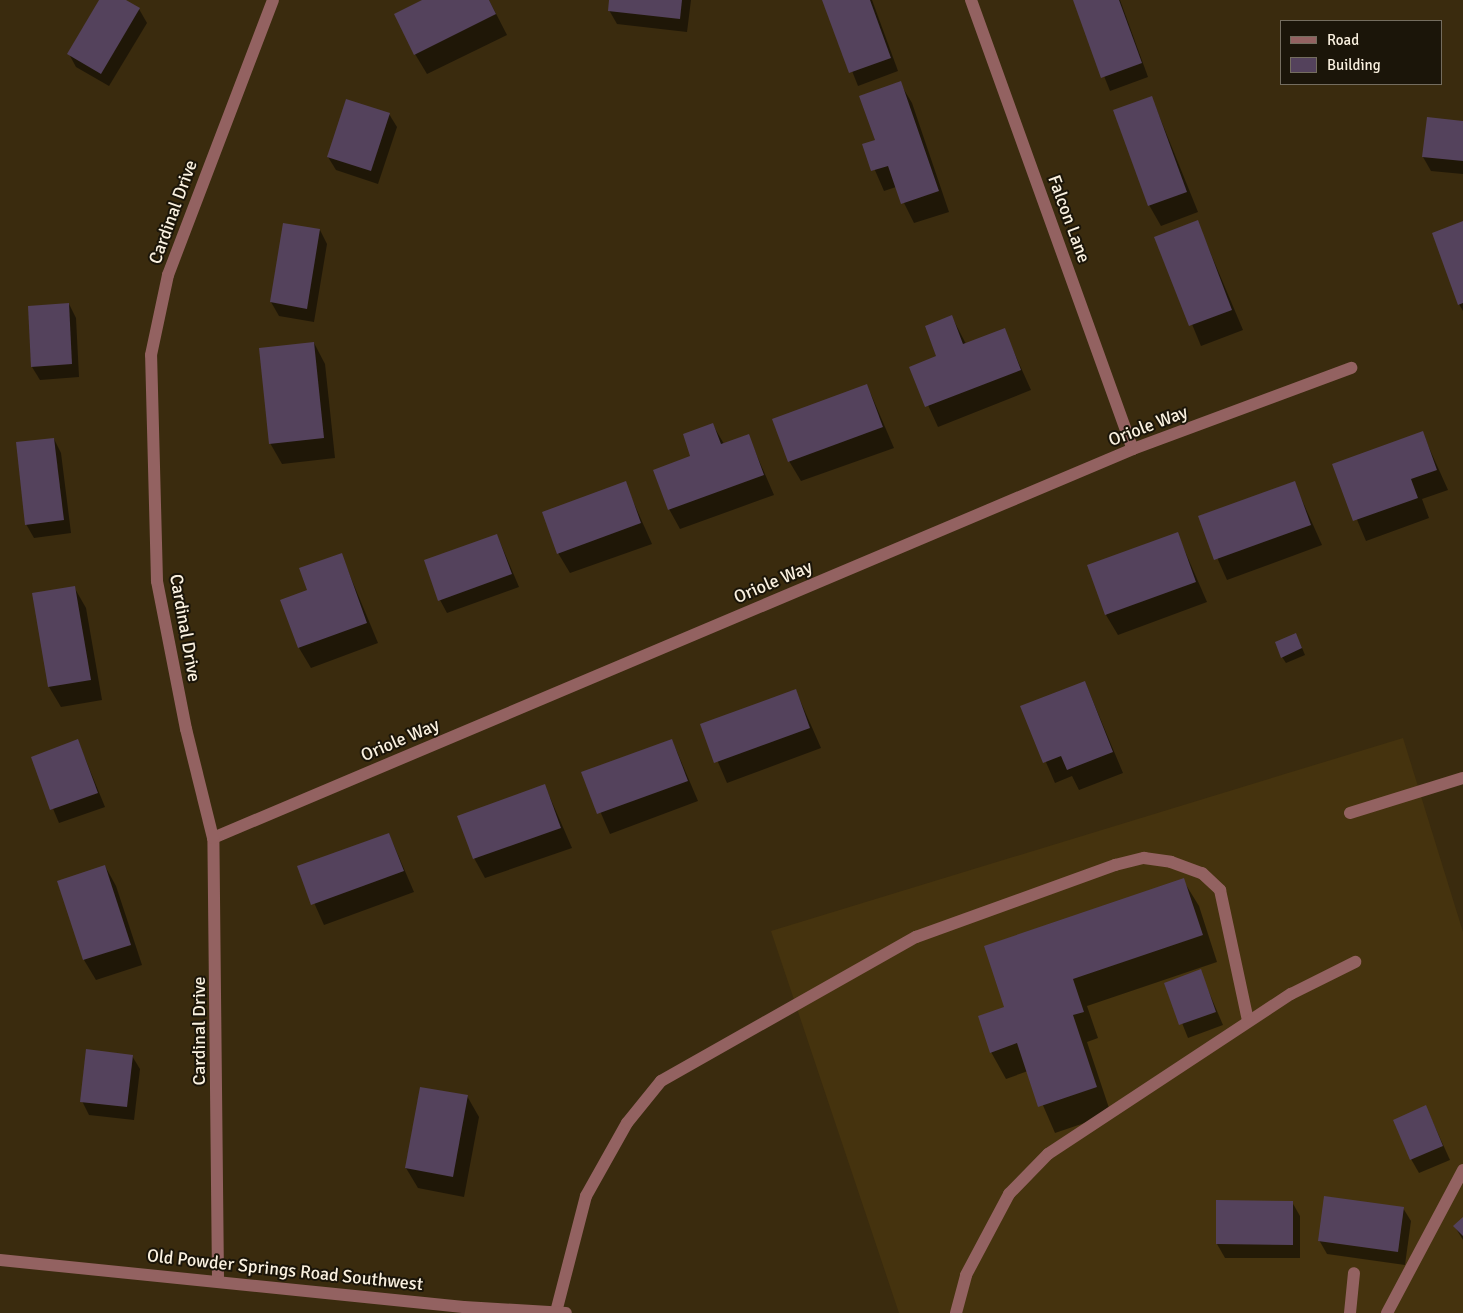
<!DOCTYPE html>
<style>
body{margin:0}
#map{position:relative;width:1463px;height:1313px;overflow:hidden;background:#3a2b0e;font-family:Signika,sans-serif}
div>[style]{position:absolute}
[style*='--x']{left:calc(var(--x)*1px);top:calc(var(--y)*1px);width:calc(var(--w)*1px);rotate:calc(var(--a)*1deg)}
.built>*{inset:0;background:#45330e}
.shadow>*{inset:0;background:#0007}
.building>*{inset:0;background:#54425c}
.service>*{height:12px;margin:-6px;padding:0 6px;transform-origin:6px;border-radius:6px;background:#936261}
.minor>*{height:12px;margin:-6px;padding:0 6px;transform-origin:6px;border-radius:6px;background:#936261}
.tertiary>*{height:12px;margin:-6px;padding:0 6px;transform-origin:6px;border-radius:6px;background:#936261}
span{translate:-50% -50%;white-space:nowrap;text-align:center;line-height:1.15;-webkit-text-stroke:4px #1b1509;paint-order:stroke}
.street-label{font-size:18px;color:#faf1e0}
.legend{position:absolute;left:1280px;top:20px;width:162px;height:65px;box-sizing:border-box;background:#1b1509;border:1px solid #746d5f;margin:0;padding:6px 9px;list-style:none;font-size:15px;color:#faf1e0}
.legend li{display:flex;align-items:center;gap:10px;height:25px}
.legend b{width:25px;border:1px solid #746d5f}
</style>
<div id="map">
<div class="built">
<div style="clip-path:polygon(1403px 738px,1463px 932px,1463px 1313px,899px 1313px,771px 931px)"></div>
</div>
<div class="shadow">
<div style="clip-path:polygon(101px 0,124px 0,139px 9px,147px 23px,109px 86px,76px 67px,69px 54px)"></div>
<div style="clip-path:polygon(425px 0,489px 0,507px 35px,427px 74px,415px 54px)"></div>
<div style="clip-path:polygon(610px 0,691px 0,687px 32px,617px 24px,609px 10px)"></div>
<div style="clip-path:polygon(824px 0,872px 0,898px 71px,858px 86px)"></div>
<div style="clip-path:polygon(1074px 0,1120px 0,1148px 77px,1110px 91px)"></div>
<div style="clip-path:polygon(900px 83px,912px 103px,949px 212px,914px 223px,896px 187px,884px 191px,864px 145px,876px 141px)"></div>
<div style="clip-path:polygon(1152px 98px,1198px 212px,1161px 226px,1149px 205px)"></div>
<div style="clip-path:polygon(389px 114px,397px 127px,378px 184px,336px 170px,328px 157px)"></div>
<div style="clip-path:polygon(1463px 122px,1463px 174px,1431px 171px,1423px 157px)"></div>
<div style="clip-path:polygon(1197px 221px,1243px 330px,1201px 346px,1156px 237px)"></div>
<div style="clip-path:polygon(1463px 223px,1463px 311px,1459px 304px)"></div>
<div style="clip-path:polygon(320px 230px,327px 244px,314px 322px,279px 316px,271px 302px)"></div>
<div style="clip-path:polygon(69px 304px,76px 318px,79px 377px,40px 380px,32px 367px)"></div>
<div style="clip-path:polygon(952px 317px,966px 344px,1004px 330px,1031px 390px,938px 427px,911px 368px,938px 357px)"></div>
<div style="clip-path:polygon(314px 343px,325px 364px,335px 458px,282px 464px,270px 443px)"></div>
<div style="clip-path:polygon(867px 385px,894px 448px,801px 481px,789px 461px)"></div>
<div style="clip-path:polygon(713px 425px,724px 444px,748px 435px,774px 495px,680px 529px,669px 509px,692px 457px)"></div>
<div style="clip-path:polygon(1422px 432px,1448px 490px,1422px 499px,1429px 518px,1366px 541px,1334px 465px)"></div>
<div style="clip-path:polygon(54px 439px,61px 453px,71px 533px,34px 538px,26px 524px)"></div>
<div style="clip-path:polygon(1294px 482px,1322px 545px,1227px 580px,1199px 517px)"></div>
<div style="clip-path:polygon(625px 483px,652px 544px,570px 573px,558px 553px)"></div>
<div style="clip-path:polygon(1177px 533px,1207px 602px,1118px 635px,1106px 615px)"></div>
<div style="clip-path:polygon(497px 535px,519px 587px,447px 613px,440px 600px)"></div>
<div style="clip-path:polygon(341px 554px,378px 643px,311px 668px,299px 648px,309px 591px)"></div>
<div style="clip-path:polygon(74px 587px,86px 608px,102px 700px,61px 707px,49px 687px)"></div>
<div style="clip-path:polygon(1299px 641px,1305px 655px,1286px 663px,1282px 657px)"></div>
<div style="clip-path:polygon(1085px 682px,1123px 773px,1079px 790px,1072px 776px,1055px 783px,1022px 707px)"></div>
<div style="clip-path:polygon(796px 691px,821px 748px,727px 783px,702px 725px)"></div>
<div style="clip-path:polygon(672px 740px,698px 801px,610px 834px,583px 772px)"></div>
<div style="clip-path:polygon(78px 741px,105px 807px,59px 823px,32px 758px)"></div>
<div style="clip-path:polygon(545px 786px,572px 848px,485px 878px,474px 858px)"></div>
<div style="clip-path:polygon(389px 834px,414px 892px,324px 925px,298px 867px)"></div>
<div style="clip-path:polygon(105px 866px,116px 886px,142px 965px,96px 980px,84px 960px,59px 881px)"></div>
<div style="clip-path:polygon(1183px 880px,1199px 906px,1217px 962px,1087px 1006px,1098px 1038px,1087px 1042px,1111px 1114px,1055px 1133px,1028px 1071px,1006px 1079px,991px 1052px,1006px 1008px)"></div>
<div style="clip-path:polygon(1200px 971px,1223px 1025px,1188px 1038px,1166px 983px)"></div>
<div style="clip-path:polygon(132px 1056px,140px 1069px,134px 1120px,89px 1115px,82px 1101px)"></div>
<div style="clip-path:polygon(467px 1096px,479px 1117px,464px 1197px,418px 1188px,406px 1168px)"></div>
<div style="clip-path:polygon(1426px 1107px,1450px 1160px,1419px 1173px,1411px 1159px)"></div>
<div style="clip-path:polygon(1217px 1202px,1292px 1202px,1300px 1216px,1300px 1258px,1225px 1258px,1217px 1244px)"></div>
<div style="clip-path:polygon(1403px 1208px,1411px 1221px,1405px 1265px,1327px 1254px,1319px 1240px)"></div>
<div style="clip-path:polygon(1463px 1218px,1463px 1240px,1455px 1227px)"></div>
</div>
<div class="building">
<div style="clip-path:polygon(99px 0,126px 0,140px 8px,101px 74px,67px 54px)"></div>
<div style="clip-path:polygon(422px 0,489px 0,496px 14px,414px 55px,394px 14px)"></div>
<div style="clip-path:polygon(609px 0,682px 0,680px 19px,608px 11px)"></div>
<div style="clip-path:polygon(822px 0,870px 0,891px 58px,849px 73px)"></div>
<div style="clip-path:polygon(1073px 0,1119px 0,1142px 63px,1101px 78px)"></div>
<div style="clip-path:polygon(901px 81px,939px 191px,901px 204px,888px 166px,871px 171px,862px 144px,875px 140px,859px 96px)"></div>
<div style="clip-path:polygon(1152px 96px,1187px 192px,1148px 206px,1113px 110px)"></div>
<div style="clip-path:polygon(346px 99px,390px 113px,371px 171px,327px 157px)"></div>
<div style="clip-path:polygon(1427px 117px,1463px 121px,1463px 161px,1422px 157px)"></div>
<div style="clip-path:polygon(1198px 220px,1232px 310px,1189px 326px,1154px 237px)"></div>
<div style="clip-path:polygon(1463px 221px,1463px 303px,1458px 305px,1432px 233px)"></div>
<div style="clip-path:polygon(283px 223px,320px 229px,307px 309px,270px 302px)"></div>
<div style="clip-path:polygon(69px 303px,72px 364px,31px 367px,28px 306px)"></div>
<div style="clip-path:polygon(952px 315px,963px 344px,1005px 328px,1021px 370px,925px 407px,909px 367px,936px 356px,925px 326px)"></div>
<div style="clip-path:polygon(314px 342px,324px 438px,269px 444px,259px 348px)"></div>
<div style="clip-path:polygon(867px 384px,883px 427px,788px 462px,772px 419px)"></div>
<div style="clip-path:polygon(713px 423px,721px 444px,749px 434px,764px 475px,668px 510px,653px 470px,690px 456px,683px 434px)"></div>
<div style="clip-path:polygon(1423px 431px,1437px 470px,1411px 479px,1418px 498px,1353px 521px,1332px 464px)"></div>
<div style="clip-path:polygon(54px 438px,64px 520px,25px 525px,16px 442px)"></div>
<div style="clip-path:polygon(626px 481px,641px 523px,557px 554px,542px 512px)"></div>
<div style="clip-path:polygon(1295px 481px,1311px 525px,1214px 560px,1198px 516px)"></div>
<div style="clip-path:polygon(1178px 532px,1196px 582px,1105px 615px,1087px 565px)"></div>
<div style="clip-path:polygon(497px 534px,512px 574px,438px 601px,424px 560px)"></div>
<div style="clip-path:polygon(342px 553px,367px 623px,298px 648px,280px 600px,307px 590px,299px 568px)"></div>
<div style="clip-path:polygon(75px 586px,91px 680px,48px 687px,32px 593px)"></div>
<div style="clip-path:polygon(1296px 633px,1302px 648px,1281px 658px,1275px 642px)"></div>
<div style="clip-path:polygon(1085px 681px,1113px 752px,1067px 770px,1061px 756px,1043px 763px,1020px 706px)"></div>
<div style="clip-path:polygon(796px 689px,810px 728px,714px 763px,700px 724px)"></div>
<div style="clip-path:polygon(78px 739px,98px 793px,50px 810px,31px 757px)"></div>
<div style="clip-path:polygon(672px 739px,688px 781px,597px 814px,581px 772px)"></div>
<div style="clip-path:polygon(545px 784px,561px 828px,473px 859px,457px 816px)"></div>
<div style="clip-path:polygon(389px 833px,404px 871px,311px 905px,297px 866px)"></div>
<div style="clip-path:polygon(105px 865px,131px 945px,83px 960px,57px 881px)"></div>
<div style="clip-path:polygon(1184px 878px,1203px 935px,1073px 979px,1084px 1012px,1073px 1015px,1097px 1087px,1038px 1107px,1017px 1043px,990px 1053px,978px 1016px,1004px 1007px,984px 946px)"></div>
<div style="clip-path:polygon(1201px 969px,1216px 1012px,1179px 1025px,1164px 983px)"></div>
<div style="clip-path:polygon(86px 1049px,133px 1055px,127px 1107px,80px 1102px)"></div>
<div style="clip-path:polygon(420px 1087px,468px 1095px,453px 1177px,405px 1168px)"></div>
<div style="clip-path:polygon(1426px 1105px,1443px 1146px,1410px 1160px,1393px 1120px)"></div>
<div style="clip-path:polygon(1324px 1196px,1404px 1207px,1398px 1252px,1318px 1241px)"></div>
<div style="clip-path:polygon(1216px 1200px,1293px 1201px,1293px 1245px,1216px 1244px)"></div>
<div style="clip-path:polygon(1463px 1217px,1463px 1236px,1453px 1226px)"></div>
</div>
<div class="service">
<div style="--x:1350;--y:813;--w:118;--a:-17.2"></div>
<div style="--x:556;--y:1312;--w:120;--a:-75.5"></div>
<div style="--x:586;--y:1196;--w:84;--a:-60.7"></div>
<div style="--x:627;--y:1123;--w:54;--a:-51"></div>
<div style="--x:661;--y:1081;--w:293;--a:-29.5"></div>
<div style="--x:916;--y:937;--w:212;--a:-19.9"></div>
<div style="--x:1115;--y:865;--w:30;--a:-14"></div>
<div style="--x:1144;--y:858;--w:27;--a:8"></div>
<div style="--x:1171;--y:862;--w:33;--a:20"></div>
<div style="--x:1202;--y:873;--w:25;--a:43"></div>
<div style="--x:1220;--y:890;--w:134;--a:77.9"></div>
<div style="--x:956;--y:1313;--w:39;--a:-75"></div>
<div style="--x:966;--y:1275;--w:92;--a:-62"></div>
<div style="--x:1009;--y:1194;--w:56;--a:-45.7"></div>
<div style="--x:1048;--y:1154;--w:291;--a:-33.4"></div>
<div style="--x:1291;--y:994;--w:72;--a:-26.6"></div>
<div style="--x:1350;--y:1313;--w:40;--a:-84.3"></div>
<div style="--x:1387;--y:1313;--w:162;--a:-62"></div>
</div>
<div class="minor">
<div style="--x:971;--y:0;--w:477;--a:70.2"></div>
<div style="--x:213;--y:838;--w:999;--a:-22.92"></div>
<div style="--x:1133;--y:449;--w:233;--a:-20.4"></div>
<div style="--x:218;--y:1279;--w:441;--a:-90.6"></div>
<div style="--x:213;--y:838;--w:112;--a:-103.9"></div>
<div style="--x:186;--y:729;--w:151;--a:-101.1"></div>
<div style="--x:157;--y:581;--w:226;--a:-91.5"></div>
<div style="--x:151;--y:355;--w:82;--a:-78"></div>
<div style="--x:168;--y:275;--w:294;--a:-69.1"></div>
</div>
<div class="tertiary">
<div style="--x:0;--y:1260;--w:466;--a:5.8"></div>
<div style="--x:464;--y:1307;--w:102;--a:3.4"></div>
</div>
<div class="street-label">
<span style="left:173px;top:212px;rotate:-70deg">Cardinal Drive</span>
<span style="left:1069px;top:219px;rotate:70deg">Falcon Lane</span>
<span style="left:1148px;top:426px;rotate:-21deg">Oriole Way</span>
<span style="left:773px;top:582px;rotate:-23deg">Oriole Way</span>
<span style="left:185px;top:628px;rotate:80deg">Cardinal Drive</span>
<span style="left:400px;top:740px;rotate:-23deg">Oriole Way</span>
<span style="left:199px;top:1031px;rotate:-90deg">Cardinal Drive</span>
<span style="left:285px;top:1270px;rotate:6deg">Old Powder Springs Road Southwest</span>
</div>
<ul class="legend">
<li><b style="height:6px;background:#936261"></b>Road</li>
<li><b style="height:14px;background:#54425c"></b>Building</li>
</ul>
</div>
